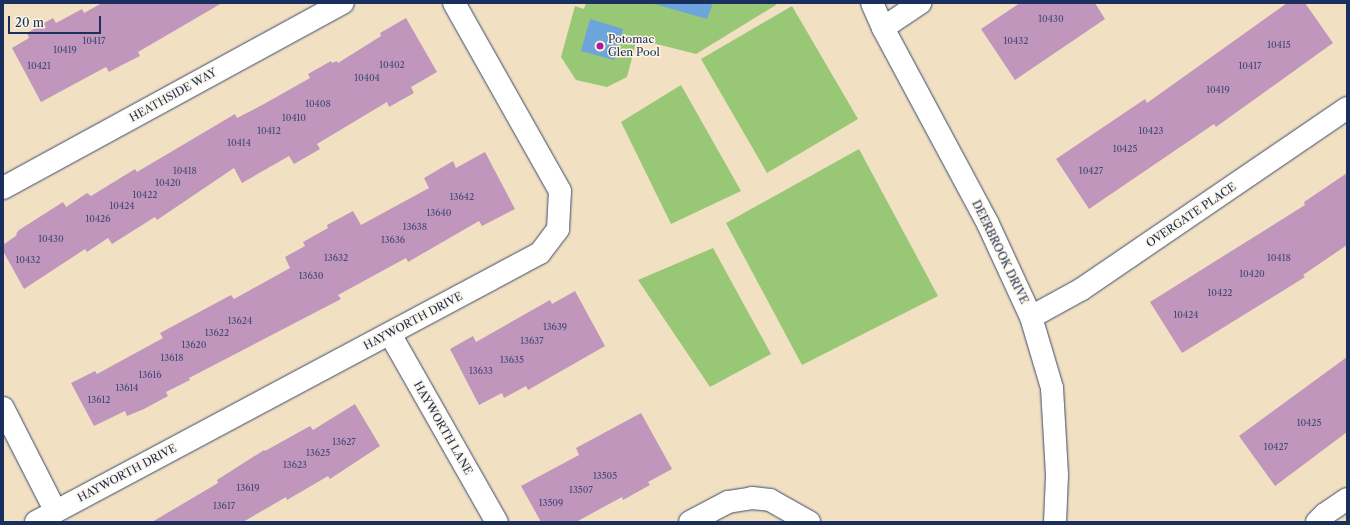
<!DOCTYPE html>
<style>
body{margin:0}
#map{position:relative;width:1350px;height:525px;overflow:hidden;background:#f2e0c2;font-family:"Libre Caslon Text",serif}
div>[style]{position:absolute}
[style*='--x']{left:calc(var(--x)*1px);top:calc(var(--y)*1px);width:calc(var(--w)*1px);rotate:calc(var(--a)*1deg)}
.green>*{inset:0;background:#98c776}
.water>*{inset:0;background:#6ca5db}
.building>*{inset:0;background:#c096bd}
.roads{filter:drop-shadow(0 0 1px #3b4a6d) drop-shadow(0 0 1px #3b4a6d)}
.minor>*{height:22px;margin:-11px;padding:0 11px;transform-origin:11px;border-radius:11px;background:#fff}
.dots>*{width:11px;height:11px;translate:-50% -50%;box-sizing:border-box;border:2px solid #fcf5e5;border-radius:50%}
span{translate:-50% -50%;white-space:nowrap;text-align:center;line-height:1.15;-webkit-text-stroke:3px #fcf5e5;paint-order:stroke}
.number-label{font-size:9px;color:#444976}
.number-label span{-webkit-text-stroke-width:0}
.poi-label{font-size:11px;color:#1b2f5e}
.left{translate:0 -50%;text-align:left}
.street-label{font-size:11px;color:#1b2f5e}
.frame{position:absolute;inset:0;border:4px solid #1b2f5e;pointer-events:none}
.scale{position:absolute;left:8px;top:16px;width:93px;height:18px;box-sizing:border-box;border:2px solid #1b2f5e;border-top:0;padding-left:5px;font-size:12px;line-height:14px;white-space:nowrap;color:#1b2f5e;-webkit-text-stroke:3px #fcf5e5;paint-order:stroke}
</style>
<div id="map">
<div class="green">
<div style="clip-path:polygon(586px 3px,777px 3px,776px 5px,696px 54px,637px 39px,627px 77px,607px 87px,576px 80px,561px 57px,575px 6px,584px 9px)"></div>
<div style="clip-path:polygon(792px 6px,858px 119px,767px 173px,701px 59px)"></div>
<div style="clip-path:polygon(681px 85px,741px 191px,671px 224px,621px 122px)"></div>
<div style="clip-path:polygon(859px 149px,938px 296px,802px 365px,726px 223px)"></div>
<div style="clip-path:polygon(713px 248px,771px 354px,710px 387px,638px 280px)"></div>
</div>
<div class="water">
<div style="clip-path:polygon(651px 3px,713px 3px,707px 19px)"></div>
<div style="clip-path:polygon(590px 19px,623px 29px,614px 60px,581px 51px)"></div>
</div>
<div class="building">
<div style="clip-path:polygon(102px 3px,222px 3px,138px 52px,140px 56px,122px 65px,109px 72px,106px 67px,41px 102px,12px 48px,29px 38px,27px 33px,53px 18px,56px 23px,82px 9px,84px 13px)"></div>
<div style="clip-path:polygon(1020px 3px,1095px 3px,1105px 19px,1015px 80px,981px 29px)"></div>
<div style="clip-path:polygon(1287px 3px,1305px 3px,1333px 43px,1216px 127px,1214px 124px,1089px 209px,1056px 159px,1145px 99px,1147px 103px)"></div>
<div style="clip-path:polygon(406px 18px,437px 72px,411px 87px,414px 93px,389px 107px,387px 102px,317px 144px,320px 149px,294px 164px,289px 156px,242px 183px,234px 168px,157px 220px,155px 217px,112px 244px,108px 238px,87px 252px,85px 249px,24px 289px,3px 251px,3px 245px,17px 235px,16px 234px,19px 230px,63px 202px,66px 207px,87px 193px,91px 196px,135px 169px,137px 172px,235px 114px,237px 118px,264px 104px,310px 78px,308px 74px,331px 61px,332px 63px,337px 61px,338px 63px,381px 36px,380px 33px)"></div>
<div style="clip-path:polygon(485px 152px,515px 209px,482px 226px,479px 221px,408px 262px,406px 258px,338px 295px,341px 299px,189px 378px,190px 380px,166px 392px,168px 396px,144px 409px,127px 416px,125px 411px,94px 426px,71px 383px,95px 371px,97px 374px,163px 338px,160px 333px,231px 295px,234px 299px,290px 268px,285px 257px,305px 246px,303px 242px,328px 228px,327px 225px,353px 211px,361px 225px,429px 188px,424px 178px,453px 161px,456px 168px)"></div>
<div style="clip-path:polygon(1347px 173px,1347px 245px,1303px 275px,1305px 277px,1182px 353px,1150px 302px,1305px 205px,1304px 202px)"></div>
<div style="clip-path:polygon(575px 291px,605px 346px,528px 390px,526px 386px,504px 398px,502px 393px,479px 405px,450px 349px,473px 336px,476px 342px,550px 300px,552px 304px)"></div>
<div style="clip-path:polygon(1347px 357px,1347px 432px,1275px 486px,1239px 436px)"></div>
<div style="clip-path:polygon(355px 404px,380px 446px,330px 479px,328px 476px,287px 500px,286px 497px,243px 522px,152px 522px,218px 483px,217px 480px,264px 450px,265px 451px,310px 426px,313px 430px)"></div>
<div style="clip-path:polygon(641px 413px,672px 469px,648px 482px,650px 485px,623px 500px,622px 497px,576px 522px,541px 522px,521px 486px,579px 455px,576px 448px)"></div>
</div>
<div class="roads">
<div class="minor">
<div style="--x:872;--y:3;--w:27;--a:66"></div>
<div style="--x:883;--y:28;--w:222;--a:61.8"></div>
<div style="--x:988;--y:224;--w:102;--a:65.2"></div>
<div style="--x:1031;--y:317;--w:74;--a:73.5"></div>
<div style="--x:1052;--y:388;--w:87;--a:86.7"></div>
<div style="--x:1057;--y:475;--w:47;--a:92.4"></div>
<div style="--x:883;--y:28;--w:45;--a:-34"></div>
<div style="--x:3;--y:188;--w:387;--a:-28.6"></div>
<div style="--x:1031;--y:317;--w:58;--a:-28.8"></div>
<div style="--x:1082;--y:289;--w:321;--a:-34.3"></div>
<div style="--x:390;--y:334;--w:216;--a:60.4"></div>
<div style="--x:3;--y:408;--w:114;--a:63"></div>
<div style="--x:36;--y:522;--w:571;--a:-28.09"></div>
<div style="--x:540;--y:253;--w:30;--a:-53"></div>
<div style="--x:558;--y:229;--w:38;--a:-87"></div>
<div style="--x:560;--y:191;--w:216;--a:-119.4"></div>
<div style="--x:690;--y:522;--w:43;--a:-27.8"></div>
<div style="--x:728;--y:502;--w:24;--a:-9"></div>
<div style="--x:752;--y:498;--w:18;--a:6"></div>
<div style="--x:770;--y:500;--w:45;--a:29.4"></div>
<div style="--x:1317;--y:522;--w:11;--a:-45"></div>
<div style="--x:1325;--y:514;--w:27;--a:-34"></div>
</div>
</div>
<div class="dots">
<div style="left:600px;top:46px;background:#b5179e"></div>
</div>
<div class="number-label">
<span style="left:1051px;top:19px">10430</span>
<span style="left:94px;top:41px">10417</span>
<span style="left:1016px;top:41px">10432</span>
<span style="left:1279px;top:45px">10415</span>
<span style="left:65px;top:50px">10419</span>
<span style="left:392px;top:65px">10402</span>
<span style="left:39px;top:66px">10421</span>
<span style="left:1250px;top:66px">10417</span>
<span style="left:367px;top:78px">10404</span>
<span style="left:1218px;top:90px">10419</span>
<span style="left:318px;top:104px">10408</span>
<span style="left:294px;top:118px">10410</span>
<span style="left:269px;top:131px">10412</span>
<span style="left:1151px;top:131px">10423</span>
<span style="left:239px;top:143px">10414</span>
<span style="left:1125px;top:149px">10425</span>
<span style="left:185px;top:171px">10418</span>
<span style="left:1091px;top:171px">10427</span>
<span style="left:168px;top:183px">10420</span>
<span style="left:145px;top:195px">10422</span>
<span style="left:462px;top:197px">13642</span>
<span style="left:122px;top:206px">10424</span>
<span style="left:439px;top:213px">13640</span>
<span style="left:98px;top:219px">10426</span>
<span style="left:415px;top:227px">13638</span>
<span style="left:51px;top:239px">10430</span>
<span style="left:393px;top:240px">13636</span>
<span style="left:336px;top:258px">13632</span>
<span style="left:1279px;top:258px">10418</span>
<span style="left:28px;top:260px">10432</span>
<span style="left:1252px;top:274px">10420</span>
<span style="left:311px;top:276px">13630</span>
<span style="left:1220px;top:293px">10422</span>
<span style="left:1186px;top:315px">10424</span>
<span style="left:240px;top:321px">13624</span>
<span style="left:555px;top:327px">13639</span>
<span style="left:217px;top:333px">13622</span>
<span style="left:532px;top:341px">13637</span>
<span style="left:194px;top:345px">13620</span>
<span style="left:172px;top:358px">13618</span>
<span style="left:512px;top:360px">13635</span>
<span style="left:481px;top:371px">13633</span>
<span style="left:150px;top:375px">13616</span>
<span style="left:127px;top:388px">13614</span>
<span style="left:99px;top:400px">13612</span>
<span style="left:1309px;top:423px">10425</span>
<span style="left:344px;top:442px">13627</span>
<span style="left:1276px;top:447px">10427</span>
<span style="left:318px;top:453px">13625</span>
<span style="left:295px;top:465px">13623</span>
<span style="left:605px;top:476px">13505</span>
<span style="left:248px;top:488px">13619</span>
<span style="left:581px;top:490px">13507</span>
<span style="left:551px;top:503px">13509</span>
<span style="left:224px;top:506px">13617</span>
</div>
<div class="poi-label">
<span class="left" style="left:608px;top:46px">Potomac<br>Glen Pool</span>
</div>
<div class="street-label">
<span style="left:173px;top:95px;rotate:-29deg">HEATHSIDE WAY</span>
<span style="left:1191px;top:215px;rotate:-34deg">OVERGATE PLACE</span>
<span style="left:1000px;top:252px;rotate:64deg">DEERBROOK DRIVE</span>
<span style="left:413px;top:321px;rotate:-28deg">HAYWORTH DRIVE</span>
<span style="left:443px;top:428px;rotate:60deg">HAYWORTH LANE</span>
<span style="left:127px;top:473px;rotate:-28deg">HAYWORTH DRIVE</span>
</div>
<div class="frame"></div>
<div class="scale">20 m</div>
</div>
